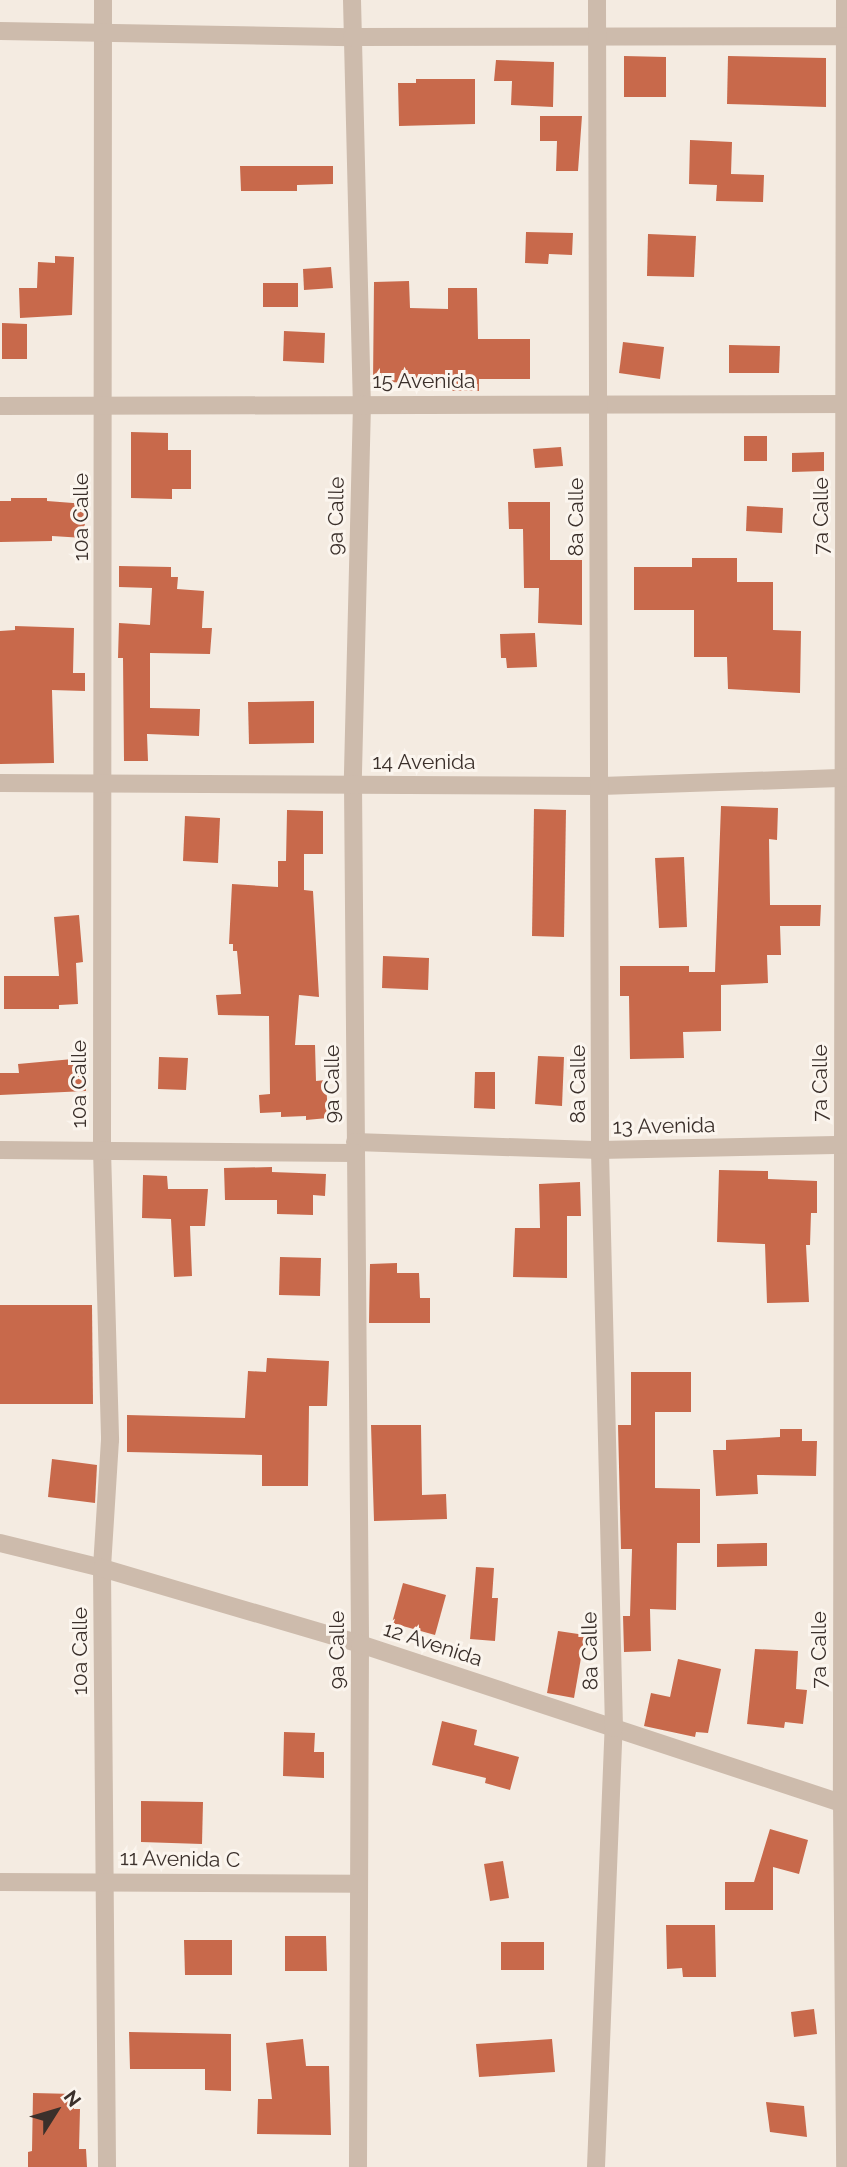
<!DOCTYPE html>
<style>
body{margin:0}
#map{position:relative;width:847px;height:2167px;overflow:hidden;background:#f4ebe1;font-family:Raleway,sans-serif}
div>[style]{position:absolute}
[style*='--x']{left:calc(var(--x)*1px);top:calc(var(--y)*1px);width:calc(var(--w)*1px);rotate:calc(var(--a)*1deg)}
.building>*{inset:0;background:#c8694b}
.street>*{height:18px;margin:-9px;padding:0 9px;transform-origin:9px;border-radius:9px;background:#cdbbac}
span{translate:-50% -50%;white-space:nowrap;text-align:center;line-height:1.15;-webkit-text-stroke:6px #fbf5ee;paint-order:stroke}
.street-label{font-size:21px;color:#3b302b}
.north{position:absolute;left:21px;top:2076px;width:70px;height:70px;-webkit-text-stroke:5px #fbf5ee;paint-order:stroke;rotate:53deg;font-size:19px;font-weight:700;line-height:28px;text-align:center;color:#3b302b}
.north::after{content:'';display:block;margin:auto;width:24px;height:32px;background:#3b302b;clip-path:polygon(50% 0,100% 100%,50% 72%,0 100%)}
</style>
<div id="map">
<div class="building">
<div style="clip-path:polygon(624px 56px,666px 57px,666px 97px,624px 97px)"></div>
<div style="clip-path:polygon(728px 56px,826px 58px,826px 107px,727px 104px)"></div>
<div style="clip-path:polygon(496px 60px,554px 62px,553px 107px,511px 105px,512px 81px,494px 81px)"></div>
<div style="clip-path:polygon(416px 79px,475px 79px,475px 124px,399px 126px,398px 83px,416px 83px)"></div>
<div style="clip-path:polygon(540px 116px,582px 116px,578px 171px,556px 171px,557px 141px,540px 141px)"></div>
<div style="clip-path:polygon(690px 140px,732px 142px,731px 174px,764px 175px,763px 202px,716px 201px,717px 185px,689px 184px)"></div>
<div style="clip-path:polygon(240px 166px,333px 166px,333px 184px,297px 185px,297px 191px,241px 191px)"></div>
<div style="clip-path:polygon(526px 232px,573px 233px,572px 255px,549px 254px,548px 264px,525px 263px)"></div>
<div style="clip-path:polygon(648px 234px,696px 236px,694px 277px,647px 276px)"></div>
<div style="clip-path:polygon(55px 256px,74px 257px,72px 315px,20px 318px,19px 288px,37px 288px,38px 262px,55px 263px)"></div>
<div style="clip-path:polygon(331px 267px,333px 288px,304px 290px,303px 269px)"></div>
<div style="clip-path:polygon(409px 281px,410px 308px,448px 309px,448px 288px,477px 288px,478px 339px,530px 339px,530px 379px,479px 379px,479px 391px,449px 391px,449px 383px,373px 382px,374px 282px)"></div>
<div style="clip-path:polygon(263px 283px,298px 283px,298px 307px,263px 307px)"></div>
<div style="clip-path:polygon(2px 323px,27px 324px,27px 359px,2px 359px)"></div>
<div style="clip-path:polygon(284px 331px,325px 333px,324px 363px,283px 361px)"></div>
<div style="clip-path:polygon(623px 342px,664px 347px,660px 379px,619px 373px)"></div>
<div style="clip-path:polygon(729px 345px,780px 346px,779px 373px,729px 373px)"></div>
<div style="clip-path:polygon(131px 432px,168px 433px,168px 450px,191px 450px,191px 489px,172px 489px,172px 499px,131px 498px)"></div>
<div style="clip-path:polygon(744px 436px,767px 436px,767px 461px,744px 461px)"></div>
<div style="clip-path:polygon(561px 447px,563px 466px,535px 468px,533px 449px)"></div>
<div style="clip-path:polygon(824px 452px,824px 471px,792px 472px,792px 453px)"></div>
<div style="clip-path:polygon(11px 498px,47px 498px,47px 501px,86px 504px,84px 538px,52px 536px,52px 541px,0 542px,0 501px,11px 501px)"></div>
<div style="clip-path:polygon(508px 502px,550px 502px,550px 560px,582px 560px,582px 625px,538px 623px,539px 588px,524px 588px,523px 529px,509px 529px)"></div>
<div style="clip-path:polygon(747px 506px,783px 508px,782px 533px,746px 531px)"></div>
<div style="clip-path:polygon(692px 558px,737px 558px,737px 582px,773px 582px,773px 630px,801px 631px,800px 693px,728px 689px,727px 657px,694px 657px,694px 610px,634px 610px,634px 567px,692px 567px)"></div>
<div style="clip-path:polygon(119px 566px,171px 567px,171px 577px,178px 577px,177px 589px,204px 591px,202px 628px,212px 628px,210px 654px,150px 653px,150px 708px,200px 709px,199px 736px,147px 734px,148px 761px,124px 761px,123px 658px,118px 658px,119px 623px,150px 625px,152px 588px,119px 587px)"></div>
<div style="clip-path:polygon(15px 626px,74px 628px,73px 673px,85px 673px,85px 691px,52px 690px,54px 763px,0 764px,0 631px,15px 630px)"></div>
<div style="clip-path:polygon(535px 633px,537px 667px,507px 668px,506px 658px,501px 658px,500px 634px)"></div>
<div style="clip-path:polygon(314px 701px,314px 743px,249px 744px,248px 702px)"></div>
<div style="clip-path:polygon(721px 806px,778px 808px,777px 840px,769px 839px,770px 905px,821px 905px,820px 926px,780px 926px,781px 955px,767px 955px,768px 983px,721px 985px,721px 1031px,683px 1032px,684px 1058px,630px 1059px,629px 996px,620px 996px,620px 966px,689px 966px,689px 972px,715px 972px)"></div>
<div style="clip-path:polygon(534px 809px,566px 810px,564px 937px,532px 936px)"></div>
<div style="clip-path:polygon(287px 810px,323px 811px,323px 854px,304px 854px,304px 890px,313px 891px,319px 997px,299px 995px,295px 1045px,315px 1045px,316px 1081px,326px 1080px,328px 1118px,306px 1120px,306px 1116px,281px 1117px,281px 1112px,260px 1113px,259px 1095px,270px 1094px,269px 1016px,218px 1015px,216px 995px,241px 994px,237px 951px,233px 951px,233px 944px,229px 944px,232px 884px,278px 887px,278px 861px,286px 861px)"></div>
<div style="clip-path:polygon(185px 816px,220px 818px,218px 863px,183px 861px)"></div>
<div style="clip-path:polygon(684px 857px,687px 927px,659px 928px,655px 858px)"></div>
<div style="clip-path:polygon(79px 915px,83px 962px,76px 963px,78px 1004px,59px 1005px,59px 1009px,4px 1009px,4px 976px,59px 976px,54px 917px)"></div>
<div style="clip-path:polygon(383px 956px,429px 958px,428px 990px,382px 988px)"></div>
<div style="clip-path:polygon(538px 1056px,564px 1057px,562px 1106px,535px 1104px)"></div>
<div style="clip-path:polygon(159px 1057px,188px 1058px,186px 1090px,158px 1089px)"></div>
<div style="clip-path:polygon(84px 1058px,86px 1091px,0 1095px,0 1073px,19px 1073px,18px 1064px)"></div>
<div style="clip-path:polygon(475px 1072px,495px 1072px,495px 1109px,474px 1108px)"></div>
<div style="clip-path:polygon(272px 1167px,272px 1172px,326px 1174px,325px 1196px,313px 1195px,313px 1215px,277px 1214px,277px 1200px,225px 1200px,224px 1168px)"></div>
<div style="clip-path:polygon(719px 1170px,768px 1171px,768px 1179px,817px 1181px,817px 1213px,811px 1213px,810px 1245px,806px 1245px,809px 1302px,767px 1303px,765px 1244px,717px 1242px)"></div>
<div style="clip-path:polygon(143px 1175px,167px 1176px,168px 1189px,208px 1189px,205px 1226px,190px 1226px,192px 1276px,174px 1277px,171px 1219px,142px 1218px)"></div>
<div style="clip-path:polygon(580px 1182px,581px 1216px,567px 1216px,567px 1278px,513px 1277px,515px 1228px,540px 1228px,539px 1184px)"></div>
<div style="clip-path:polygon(280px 1257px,321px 1258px,320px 1296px,279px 1295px)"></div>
<div style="clip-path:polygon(397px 1263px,397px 1273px,419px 1273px,420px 1298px,430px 1298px,430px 1323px,369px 1323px,370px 1264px)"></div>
<div style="clip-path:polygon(0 1305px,92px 1305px,93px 1404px,0 1404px)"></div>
<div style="clip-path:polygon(267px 1358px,329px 1361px,327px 1406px,309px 1406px,308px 1486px,262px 1486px,262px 1455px,127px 1452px,127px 1415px,245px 1418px,248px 1371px,266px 1372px)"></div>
<div style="clip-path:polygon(631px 1372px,691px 1372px,691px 1412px,655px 1412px,655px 1488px,700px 1489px,700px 1543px,677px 1543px,676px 1610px,650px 1609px,651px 1651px,624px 1652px,623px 1616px,630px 1616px,632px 1549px,621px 1549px,618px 1425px,631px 1425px)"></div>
<div style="clip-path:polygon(371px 1425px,421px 1425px,422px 1495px,446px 1494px,447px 1519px,374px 1521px)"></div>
<div style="clip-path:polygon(780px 1429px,802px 1429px,802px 1441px,817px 1441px,816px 1476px,757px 1475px,758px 1494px,716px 1496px,713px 1450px,726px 1450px,726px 1440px,780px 1437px)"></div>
<div style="clip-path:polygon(52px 1459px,97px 1465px,95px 1503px,48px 1497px)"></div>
<div style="clip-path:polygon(767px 1543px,767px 1566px,717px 1567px,717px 1544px)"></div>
<div style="clip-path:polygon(476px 1567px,494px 1568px,492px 1598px,498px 1598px,495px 1641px,470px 1639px)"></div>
<div style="clip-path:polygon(403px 1583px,446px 1595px,435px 1635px,392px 1623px)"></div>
<div style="clip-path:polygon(558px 1631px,585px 1635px,574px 1698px,547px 1693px)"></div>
<div style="clip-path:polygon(755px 1649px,798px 1651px,796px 1689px,807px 1690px,803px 1724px,785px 1722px,784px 1728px,747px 1724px)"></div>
<div style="clip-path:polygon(678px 1659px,721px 1669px,708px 1733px,696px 1732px,695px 1737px,644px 1726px,651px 1693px,670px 1697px)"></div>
<div style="clip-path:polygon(442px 1721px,477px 1730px,474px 1745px,519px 1757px,510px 1790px,485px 1783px,486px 1778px,432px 1765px)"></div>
<div style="clip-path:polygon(284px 1732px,315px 1733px,314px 1752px,324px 1752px,324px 1778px,283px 1776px)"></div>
<div style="clip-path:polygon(141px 1801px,203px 1802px,202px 1844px,141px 1842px)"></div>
<div style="clip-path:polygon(770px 1829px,808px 1840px,799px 1874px,773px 1867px,773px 1910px,725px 1910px,725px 1882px,754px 1882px)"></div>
<div style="clip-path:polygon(503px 1861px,509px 1898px,490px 1901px,484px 1864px)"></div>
<div style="clip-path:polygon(666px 1925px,715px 1925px,716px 1977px,683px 1977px,682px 1968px,667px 1969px)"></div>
<div style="clip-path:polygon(285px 1936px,326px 1936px,327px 1971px,285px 1971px)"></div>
<div style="clip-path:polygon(184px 1940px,232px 1940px,232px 1975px,185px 1975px)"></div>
<div style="clip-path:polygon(501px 1942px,544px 1942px,544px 1970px,501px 1970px)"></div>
<div style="clip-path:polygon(814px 2009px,817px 2034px,794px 2037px,791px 2012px)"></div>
<div style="clip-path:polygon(129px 2032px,231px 2034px,231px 2091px,205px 2090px,205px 2069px,130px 2069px)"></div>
<div style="clip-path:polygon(303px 2039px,306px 2066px,329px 2066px,331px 2135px,257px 2134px,258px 2099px,272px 2099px,266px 2043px)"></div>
<div style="clip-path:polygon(552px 2039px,555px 2072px,479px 2077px,476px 2044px)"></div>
<div style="clip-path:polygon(33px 2093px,74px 2094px,74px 2109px,80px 2109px,79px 2149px,86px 2149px,87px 2167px,28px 2167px,28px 2152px,32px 2151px)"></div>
<div style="clip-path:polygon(766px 2102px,804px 2106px,807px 2137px,770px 2132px)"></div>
</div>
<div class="street">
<div style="--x:103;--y:0;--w:1150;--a:90.05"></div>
<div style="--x:102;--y:1150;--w:290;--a:88.4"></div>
<div style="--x:110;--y:1440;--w:128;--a:93.6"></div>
<div style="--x:102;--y:1568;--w:599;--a:89.52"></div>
<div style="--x:352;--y:0;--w:404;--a:88.6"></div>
<div style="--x:362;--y:404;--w:380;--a:91.4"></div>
<div style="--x:353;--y:784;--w:860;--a:89.53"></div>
<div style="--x:360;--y:1644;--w:523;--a:90.22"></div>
<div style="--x:845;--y:0;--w:1803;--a:90.1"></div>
<div style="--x:842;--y:1803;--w:364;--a:89.5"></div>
<div style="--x:0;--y:31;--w:352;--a:1"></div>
<div style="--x:352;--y:37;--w:495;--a:-0.1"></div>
<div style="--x:0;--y:406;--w:847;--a:-0.14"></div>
<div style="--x:0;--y:783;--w:601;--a:0.29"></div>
<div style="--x:601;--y:786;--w:246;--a:-1.9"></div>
<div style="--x:355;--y:1142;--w:245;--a:1.9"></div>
<div style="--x:600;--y:1150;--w:247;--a:-1.2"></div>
<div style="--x:0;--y:1150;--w:355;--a:0.5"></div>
<div style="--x:0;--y:1543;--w:105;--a:13.8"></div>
<div style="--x:102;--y:1568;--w:269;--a:16.4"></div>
<div style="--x:360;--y:1644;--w:513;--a:18.29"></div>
<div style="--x:0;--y:1882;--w:358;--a:0.3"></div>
<div style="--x:596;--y:2167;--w:439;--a:-87.7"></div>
<div style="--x:614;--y:1728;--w:578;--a:-91.39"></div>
<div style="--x:600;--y:1150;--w:1150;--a:-90.15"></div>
</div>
<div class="street-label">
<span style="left:424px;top:381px">15 Avenida</span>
<span style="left:336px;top:516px;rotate:-89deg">9a Calle</span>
<span style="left:821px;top:516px;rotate:-90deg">7a Calle</span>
<span style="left:81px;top:517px;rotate:-90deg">10a Calle</span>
<span style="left:576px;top:517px;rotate:-90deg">8a Calle</span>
<span style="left:424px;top:762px">14 Avenida</span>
<span style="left:820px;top:1083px;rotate:-90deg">7a Calle</span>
<span style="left:79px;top:1084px;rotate:-90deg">10a Calle</span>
<span style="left:332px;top:1084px;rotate:-90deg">9a Calle</span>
<span style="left:578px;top:1084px;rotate:-90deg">8a Calle</span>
<span style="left:664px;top:1126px;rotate:-1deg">13 Avenida</span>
<span style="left:433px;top:1644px;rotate:18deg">12 Avenida</span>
<span style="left:337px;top:1650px;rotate:-90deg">9a Calle</span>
<span style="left:819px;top:1650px;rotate:-90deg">7a Calle</span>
<span style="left:80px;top:1651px;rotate:-90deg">10a Calle</span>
<span style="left:590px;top:1651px;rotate:-91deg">8a Calle</span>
<span style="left:180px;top:1859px;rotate:1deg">11 Avenida C</span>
</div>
<div class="north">N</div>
</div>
